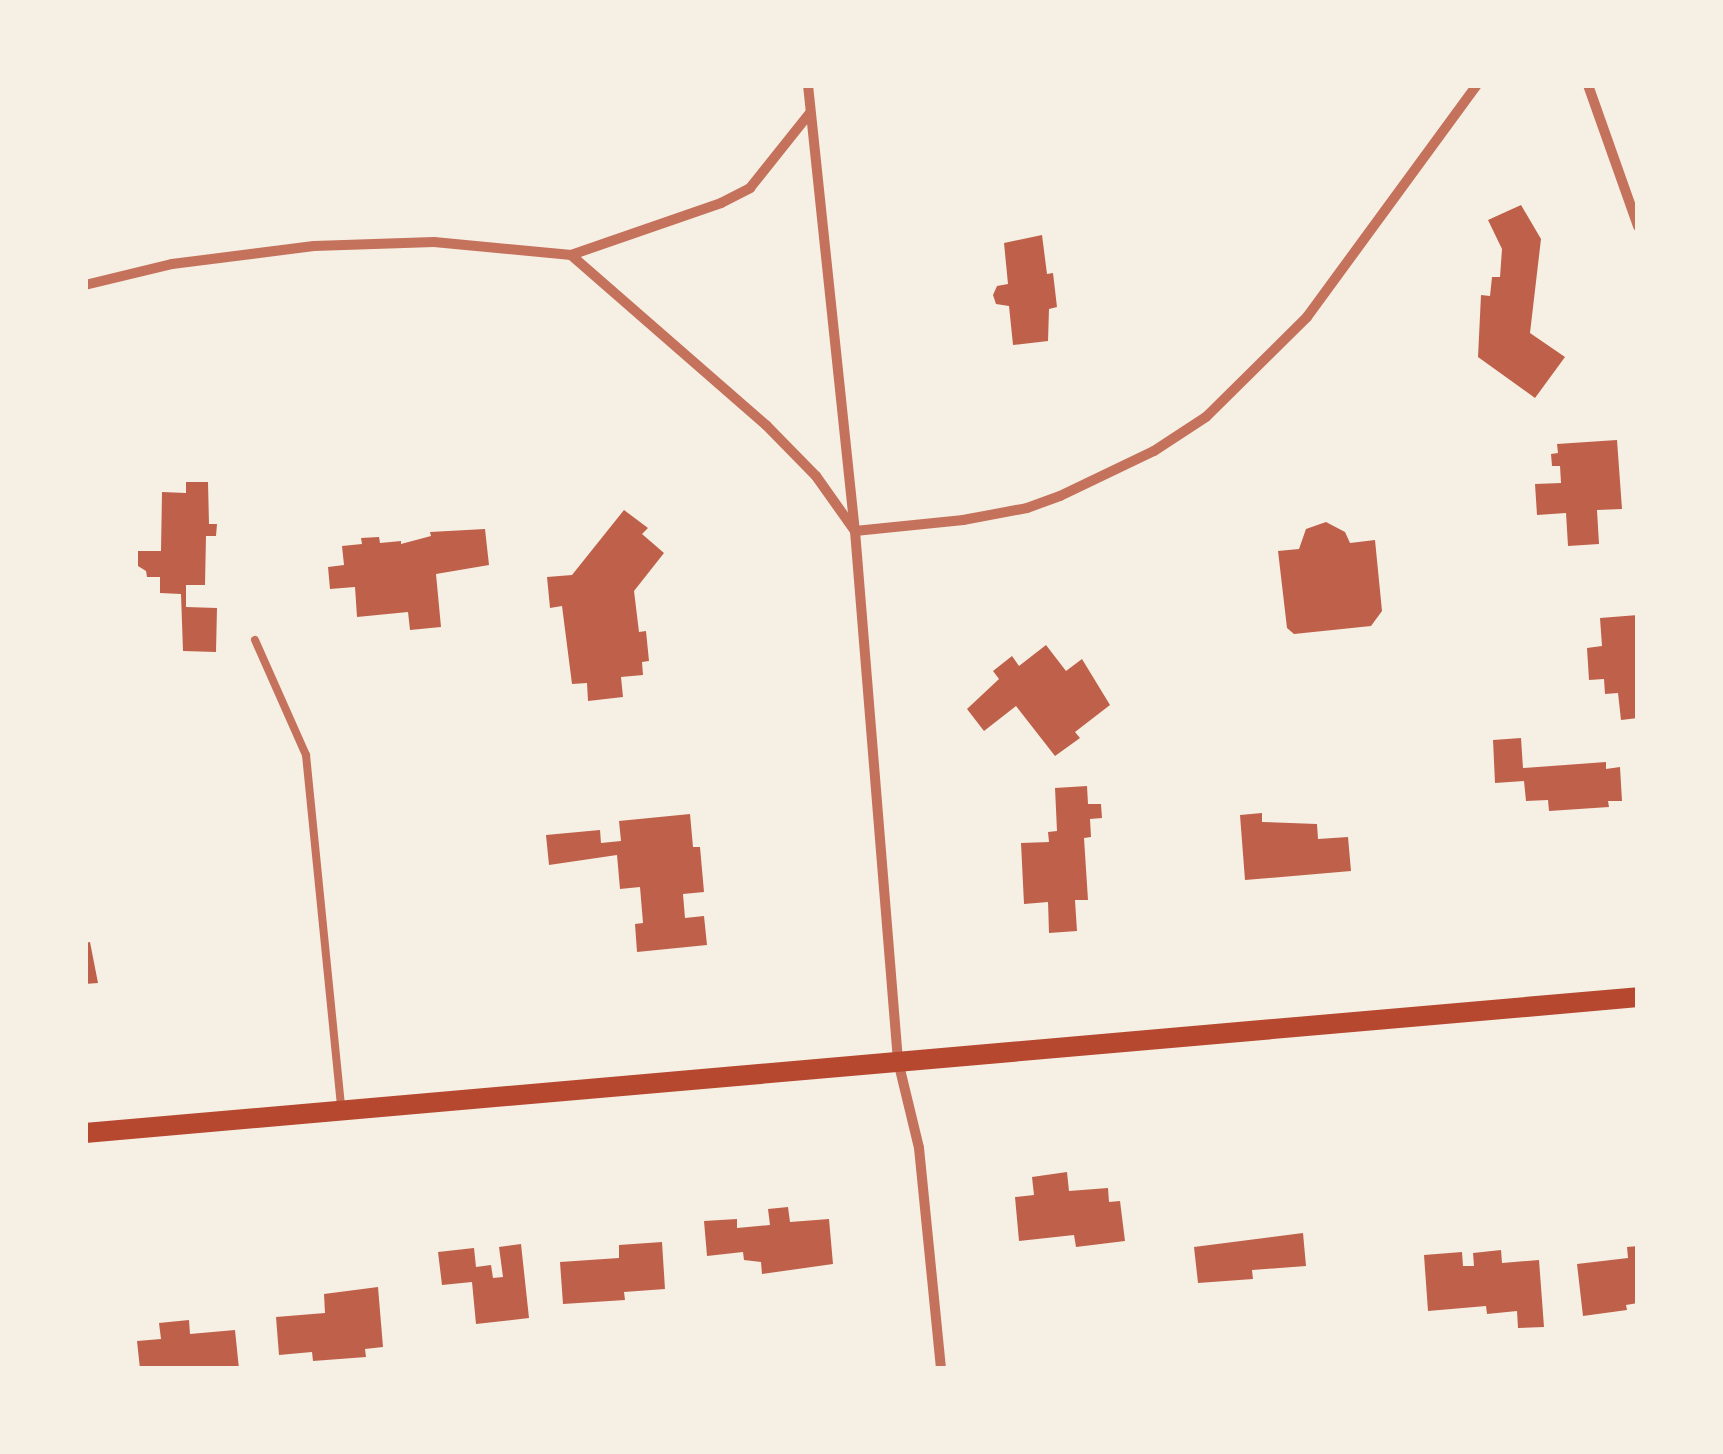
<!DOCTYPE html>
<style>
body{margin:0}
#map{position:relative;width:1723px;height:1454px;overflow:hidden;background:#f6efe4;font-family:"Source Sans 3",sans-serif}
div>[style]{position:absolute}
.building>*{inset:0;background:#bf614a}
.service>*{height:8px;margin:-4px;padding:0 4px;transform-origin:4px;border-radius:4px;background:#c5725c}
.minor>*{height:10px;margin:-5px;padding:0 5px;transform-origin:5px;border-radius:5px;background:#c5725c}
.secondary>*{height:20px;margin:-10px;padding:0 10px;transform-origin:10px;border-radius:10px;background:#b5482f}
span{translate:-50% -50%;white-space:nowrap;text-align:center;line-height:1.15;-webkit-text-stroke:9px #f6efe4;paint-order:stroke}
.frame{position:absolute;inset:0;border:88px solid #f6efe4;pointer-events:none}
</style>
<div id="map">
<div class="building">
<i style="clip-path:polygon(1521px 205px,1541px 239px,1530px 333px,1565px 357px,1535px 398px,1478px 357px,1481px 295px,1490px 296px,1492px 277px,1500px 277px,1502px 249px,1488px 220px)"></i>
<i style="clip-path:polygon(1042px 235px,1047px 274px,1053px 273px,1057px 307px,1049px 309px,1048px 341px,1013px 345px,1009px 306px,996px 304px,993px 295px,997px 286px,1008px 284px,1004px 243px)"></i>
<i style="clip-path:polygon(1617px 440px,1622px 509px,1597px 510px,1599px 544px,1568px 546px,1566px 513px,1537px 515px,1535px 484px,1561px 483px,1560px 466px,1552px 466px,1551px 454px,1558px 453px,1557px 444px)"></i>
<i style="clip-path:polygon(186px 482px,208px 482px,209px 524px,217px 524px,216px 536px,206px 536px,205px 585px,186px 585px,186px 607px,217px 608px,216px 652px,183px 651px,181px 594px,160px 593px,160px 577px,147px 577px,146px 571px,138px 566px,138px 551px,161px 551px,162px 492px,186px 493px)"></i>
<i style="clip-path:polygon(624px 510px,648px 528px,642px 534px,664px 553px,634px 591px,639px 632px,646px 631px,649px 661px,642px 662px,643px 675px,621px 677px,623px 697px,588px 701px,587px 683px,572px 684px,562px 606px,550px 608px,547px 577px,572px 575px)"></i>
<i style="clip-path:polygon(1326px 522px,1345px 532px,1350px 543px,1375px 540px,1382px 611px,1371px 626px,1294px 634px,1287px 628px,1278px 551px,1299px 549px,1306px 529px)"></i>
<i style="clip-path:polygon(485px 529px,489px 565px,436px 574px,441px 627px,410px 630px,408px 612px,357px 617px,355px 587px,330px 589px,328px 567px,344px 565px,342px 546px,362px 544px,361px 538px,379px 537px,380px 543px,401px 541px,401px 544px,431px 536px,430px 532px)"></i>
<i style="clip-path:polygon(1638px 615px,1638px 718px,1621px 720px,1618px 693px,1605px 694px,1604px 679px,1589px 680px,1587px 648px,1602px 646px,1600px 618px)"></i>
<i style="clip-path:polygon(1046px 645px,1066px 671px,1082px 659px,1110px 705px,1075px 732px,1080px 738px,1055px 756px,1016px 706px,984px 731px,967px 709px,999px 679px,993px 671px,1012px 656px,1019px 666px)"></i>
<i style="clip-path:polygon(1521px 738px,1523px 768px,1606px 762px,1606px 769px,1620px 767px,1622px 801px,1608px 801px,1609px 807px,1549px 811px,1548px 800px,1526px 801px,1524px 781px,1495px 783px,1493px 740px)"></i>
<i style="clip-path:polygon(1087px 786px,1088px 804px,1101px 804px,1102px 818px,1090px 819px,1091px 837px,1084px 838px,1088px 900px,1075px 900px,1077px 931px,1049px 933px,1048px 902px,1024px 904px,1021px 843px,1049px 842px,1048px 832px,1057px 831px,1055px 788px)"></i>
<i style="clip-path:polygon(1262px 813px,1262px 822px,1317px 824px,1318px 839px,1348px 837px,1351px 871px,1245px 880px,1240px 815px)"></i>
<i style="clip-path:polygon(690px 814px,693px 847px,700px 847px,704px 892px,683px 894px,685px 918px,704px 916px,707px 945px,637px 952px,635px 924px,643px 923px,640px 887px,620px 889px,617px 855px,549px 865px,546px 835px,600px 830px,601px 843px,621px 841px,619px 821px)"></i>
<i style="clip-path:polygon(90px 942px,98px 983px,85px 984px,85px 943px)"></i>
<i style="clip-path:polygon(1067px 1172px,1069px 1191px,1108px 1188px,1109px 1202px,1120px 1201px,1125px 1241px,1076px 1247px,1074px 1235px,1019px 1241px,1015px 1197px,1034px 1195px,1032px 1177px)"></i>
<i style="clip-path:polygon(788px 1207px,790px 1222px,829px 1219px,833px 1264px,762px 1274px,761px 1262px,744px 1260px,743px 1252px,707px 1256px,704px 1221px,737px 1219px,737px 1228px,770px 1225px,768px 1209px)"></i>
<i style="clip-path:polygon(1303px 1233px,1306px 1266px,1252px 1270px,1253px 1279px,1198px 1283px,1194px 1247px)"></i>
<i style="clip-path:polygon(662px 1242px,665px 1289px,624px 1292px,625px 1300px,563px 1304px,560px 1262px,619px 1258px,619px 1245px)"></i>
<i style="clip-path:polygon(521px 1244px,529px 1318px,476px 1324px,472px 1282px,442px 1285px,438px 1252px,474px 1248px,476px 1267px,491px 1265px,493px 1278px,503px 1277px,499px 1247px)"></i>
<i style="clip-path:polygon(1638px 1246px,1638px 1303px,1626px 1305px,1627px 1310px,1583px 1316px,1577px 1264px,1628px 1258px,1627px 1247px)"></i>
<i style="clip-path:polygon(1501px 1250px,1502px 1263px,1539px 1260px,1544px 1327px,1518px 1328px,1517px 1311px,1487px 1314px,1486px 1306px,1428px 1311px,1424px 1255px,1462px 1252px,1463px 1266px,1474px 1266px,1473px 1253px)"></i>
<i style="clip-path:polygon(378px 1287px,383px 1347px,365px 1349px,366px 1357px,313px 1361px,312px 1352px,279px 1355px,276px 1317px,325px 1313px,324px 1294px)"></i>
<i style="clip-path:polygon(189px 1320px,190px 1334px,235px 1330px,239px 1369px,140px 1369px,137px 1341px,161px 1339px,159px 1323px)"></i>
</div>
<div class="service">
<i style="left:255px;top:640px;width:126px;rotate:66.1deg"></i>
<i style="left:306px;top:755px;width:353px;rotate:84.3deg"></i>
</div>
<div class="minor">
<i style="left:808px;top:85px;width:448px;rotate:84deg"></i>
<i style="left:855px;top:531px;width:532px;rotate:85.36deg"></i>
<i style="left:898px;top:1061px;width:89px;rotate:76.4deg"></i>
<i style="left:919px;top:1148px;width:222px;rotate:84.3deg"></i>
<i style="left:1588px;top:85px;width:150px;rotate:70.5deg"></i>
<i style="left:571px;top:255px;width:159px;rotate:-19.1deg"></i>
<i style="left:721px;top:203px;width:33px;rotate:-27deg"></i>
<i style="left:750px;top:188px;width:95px;rotate:-51.4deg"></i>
<i style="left:85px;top:285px;width:89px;rotate:-13.6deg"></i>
<i style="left:172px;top:264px;width:143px;rotate:-7.2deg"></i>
<i style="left:314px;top:246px;width:120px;rotate:-1.9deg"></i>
<i style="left:434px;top:242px;width:138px;rotate:5.4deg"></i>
<i style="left:571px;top:255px;width:259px;rotate:41.1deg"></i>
<i style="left:766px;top:425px;width:71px;rotate:45.6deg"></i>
<i style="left:816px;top:476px;width:67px;rotate:54.7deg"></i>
<i style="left:855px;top:531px;width:109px;rotate:-5.8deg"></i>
<i style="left:963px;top:520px;width:65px;rotate:-10.6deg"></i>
<i style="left:1027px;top:508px;width:35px;rotate:-20deg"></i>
<i style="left:1060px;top:496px;width:104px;rotate:-25.6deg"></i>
<i style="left:1154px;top:451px;width:62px;rotate:-33.2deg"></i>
<i style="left:1206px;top:417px;width:142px;rotate:-44.7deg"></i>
<i style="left:1307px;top:317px;width:288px;rotate:-53.8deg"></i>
</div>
<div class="secondary">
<i style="left:85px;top:1133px;width:1559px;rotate:-5deg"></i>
</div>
<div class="frame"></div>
</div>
